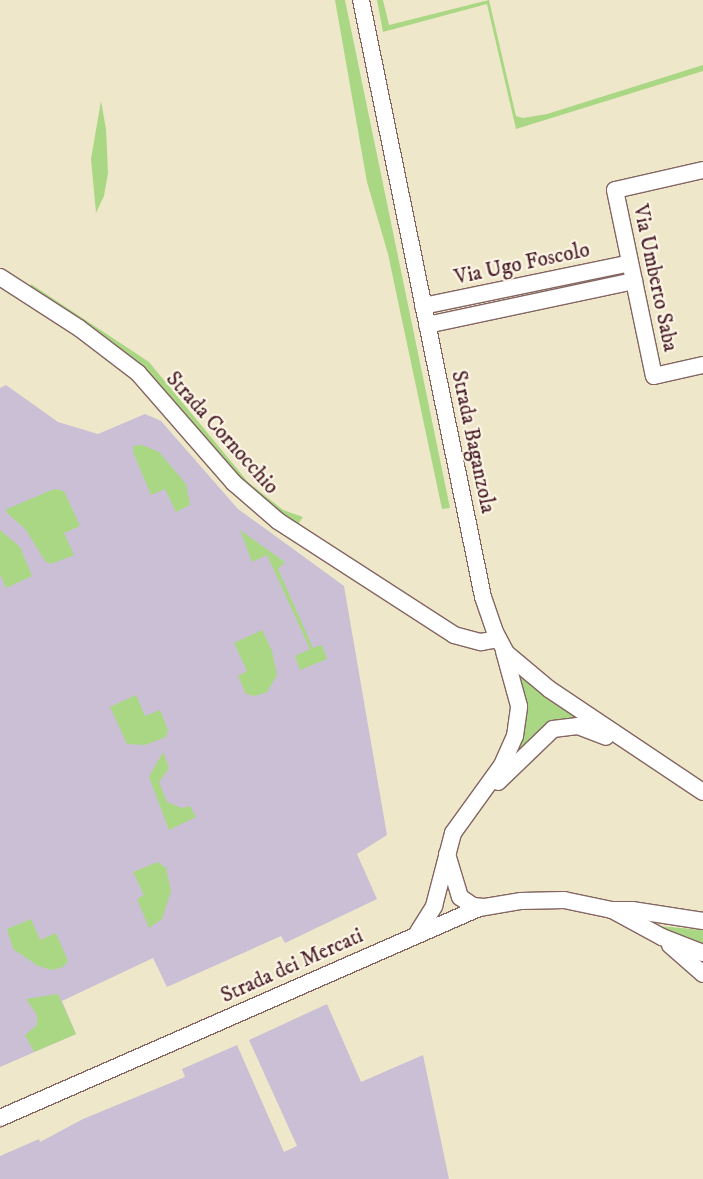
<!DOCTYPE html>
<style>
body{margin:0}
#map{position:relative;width:703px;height:1179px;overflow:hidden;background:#efe7c9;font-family:"IM FELL DW Pica",serif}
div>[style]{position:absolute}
.industrial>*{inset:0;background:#cbbfd5}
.green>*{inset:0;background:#aad784}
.roads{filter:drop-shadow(1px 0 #846562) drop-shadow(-1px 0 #846562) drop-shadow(0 1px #846562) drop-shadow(0 -1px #846562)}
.minor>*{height:16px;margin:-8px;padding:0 8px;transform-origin:8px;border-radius:8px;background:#fff}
span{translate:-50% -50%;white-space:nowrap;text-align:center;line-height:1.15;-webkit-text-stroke:4.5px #fcf5e5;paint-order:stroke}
.street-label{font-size:21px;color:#4a1f2b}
</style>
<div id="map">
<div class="industrial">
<i style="clip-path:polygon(6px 385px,58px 422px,98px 434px,145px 414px,161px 421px,238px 509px,344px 586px,387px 835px,357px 854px,377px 899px,285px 943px,281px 936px,167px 987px,153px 958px,62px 1001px,76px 1034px,0 1067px,0 388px)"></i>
<i style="clip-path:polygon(327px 1004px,361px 1082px,423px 1055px,449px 1179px,0 1179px,0 1156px,39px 1139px,40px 1142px,83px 1119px,185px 1077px,182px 1069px,237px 1045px,284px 1152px,297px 1146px,249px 1040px)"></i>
</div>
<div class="green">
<i style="clip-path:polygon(335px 0,345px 0,450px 508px,442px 509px,388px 254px,367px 182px)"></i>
<i style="clip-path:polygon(377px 0,383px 0,389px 25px,489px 0,516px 116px,523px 118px,547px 114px,703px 65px,703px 71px,516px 129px,487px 4px,383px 32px)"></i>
<i style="clip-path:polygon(101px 101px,106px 129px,108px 173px,104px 196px,96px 213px,91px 159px)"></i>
<i style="clip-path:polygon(31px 284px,149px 362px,248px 482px,283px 510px,303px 517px,296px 527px,258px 499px,168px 395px,31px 289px)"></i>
<i style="clip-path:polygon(142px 445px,159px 452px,186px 484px,190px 505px,176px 512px,165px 489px,151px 495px,133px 452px,133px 446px)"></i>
<i style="clip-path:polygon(54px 489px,64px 491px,80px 526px,64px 533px,74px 555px,51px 564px,45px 561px,26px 530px,6px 512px,7px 509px)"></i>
<i style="clip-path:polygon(0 530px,20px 547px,32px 576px,6px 588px,0 574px)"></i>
<i style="clip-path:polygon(240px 530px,285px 562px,278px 569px,313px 648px,322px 645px,327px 659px,300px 670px,295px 656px,310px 649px,267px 555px,252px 562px)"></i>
<i style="clip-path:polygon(262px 630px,272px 651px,277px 675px,267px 692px,255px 696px,246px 694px,238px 676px,247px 671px,234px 643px)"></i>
<i style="clip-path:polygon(518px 671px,580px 719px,540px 730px,518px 753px,527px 712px)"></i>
<i style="clip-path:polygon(136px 695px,145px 716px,160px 710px,168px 730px,166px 737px,145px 745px,127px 744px,110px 707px)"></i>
<i style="clip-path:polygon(163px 752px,169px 768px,159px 782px,167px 802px,182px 808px,190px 806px,196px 817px,169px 830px,149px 777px)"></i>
<i style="clip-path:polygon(158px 862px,166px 868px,171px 891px,162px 919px,149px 928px,137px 899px,144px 895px,133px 872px)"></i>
<i style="clip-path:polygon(31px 919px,40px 940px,56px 933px,68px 961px,63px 967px,52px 970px,38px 966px,13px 949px,7px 929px)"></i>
<i style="clip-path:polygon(659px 926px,703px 930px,703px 947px,659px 927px)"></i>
<i style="clip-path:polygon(58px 994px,76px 1034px,34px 1052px,25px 1035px,37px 1025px,37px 1015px,26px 999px)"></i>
</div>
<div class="roads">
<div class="minor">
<i style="left:361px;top:0;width:609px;rotate:78.45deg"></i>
<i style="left:483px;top:597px;width:37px;rotate:71deg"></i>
<i style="left:495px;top:632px;width:24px;rotate:62deg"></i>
<i style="left:506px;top:653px;width:56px;rotate:39.9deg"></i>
<i style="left:549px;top:689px;width:185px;rotate:33.8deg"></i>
<i style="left:703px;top:170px;width:90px;rotate:167.2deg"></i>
<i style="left:615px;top:190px;width:190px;rotate:78.2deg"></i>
<i style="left:654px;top:376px;width:50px;rotate:-12.7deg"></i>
<i style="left:0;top:277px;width:94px;rotate:32.8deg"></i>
<i style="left:79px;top:328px;width:74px;rotate:37.3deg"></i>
<i style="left:138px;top:373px;width:146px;rotate:48.9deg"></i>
<i style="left:234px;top:483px;width:58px;rotate:40.8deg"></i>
<i style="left:278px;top:521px;width:210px;rotate:32.9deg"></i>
<i style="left:454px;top:635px;width:28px;rotate:15deg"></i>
<i style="left:481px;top:642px;width:17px;rotate:-10deg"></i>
<i style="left:423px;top:306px;width:211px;rotate:-11.7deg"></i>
<i style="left:427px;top:325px;width:212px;rotate:-12deg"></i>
<i style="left:498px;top:782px;width:76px;rotate:-43.9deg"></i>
<i style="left:553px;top:729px;width:25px;rotate:-7deg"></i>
<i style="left:578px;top:726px;width:30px;rotate:21deg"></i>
<i style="left:447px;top:854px;width:45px;rotate:73.2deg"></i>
<i style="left:460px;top:897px;width:16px;rotate:35deg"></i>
<i style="left:473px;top:906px;width:11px;rotate:5deg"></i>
<i style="left:612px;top:910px;width:57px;rotate:28.4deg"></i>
<i style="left:662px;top:937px;width:44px;rotate:21.3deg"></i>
<i style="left:418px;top:932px;width:31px;rotate:-58deg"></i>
<i style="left:434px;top:906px;width:75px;rotate:-75.4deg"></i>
<i style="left:453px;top:833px;width:84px;rotate:-54.2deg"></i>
<i style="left:502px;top:765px;width:32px;rotate:-66deg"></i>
<i style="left:515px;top:736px;width:30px;rotate:-82deg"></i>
<i style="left:519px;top:706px;width:57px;rotate:-105.3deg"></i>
<i style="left:670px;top:945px;width:44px;rotate:41.3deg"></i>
<i style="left:0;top:1118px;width:523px;rotate:-23.67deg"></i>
<i style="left:479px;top:908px;width:43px;rotate:-9.5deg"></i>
<i style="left:521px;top:901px;width:43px;rotate:-1.3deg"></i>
<i style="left:564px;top:900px;width:49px;rotate:11.8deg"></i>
<i style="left:612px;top:910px;width:20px"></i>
<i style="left:632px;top:910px;width:72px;rotate:8.8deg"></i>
</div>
</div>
<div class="street-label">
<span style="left:522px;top:264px;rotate:-12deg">Via Ugo Foscolo</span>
<span style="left:655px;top:278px;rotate:78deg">Via Umberto Saba</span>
<span style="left:222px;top:433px;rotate:48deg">Strada Cornocchio</span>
<span style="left:473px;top:442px;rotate:78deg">Strada Baganzola</span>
<span style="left:292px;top:966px;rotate:-24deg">Strada dei Mercati</span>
</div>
</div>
